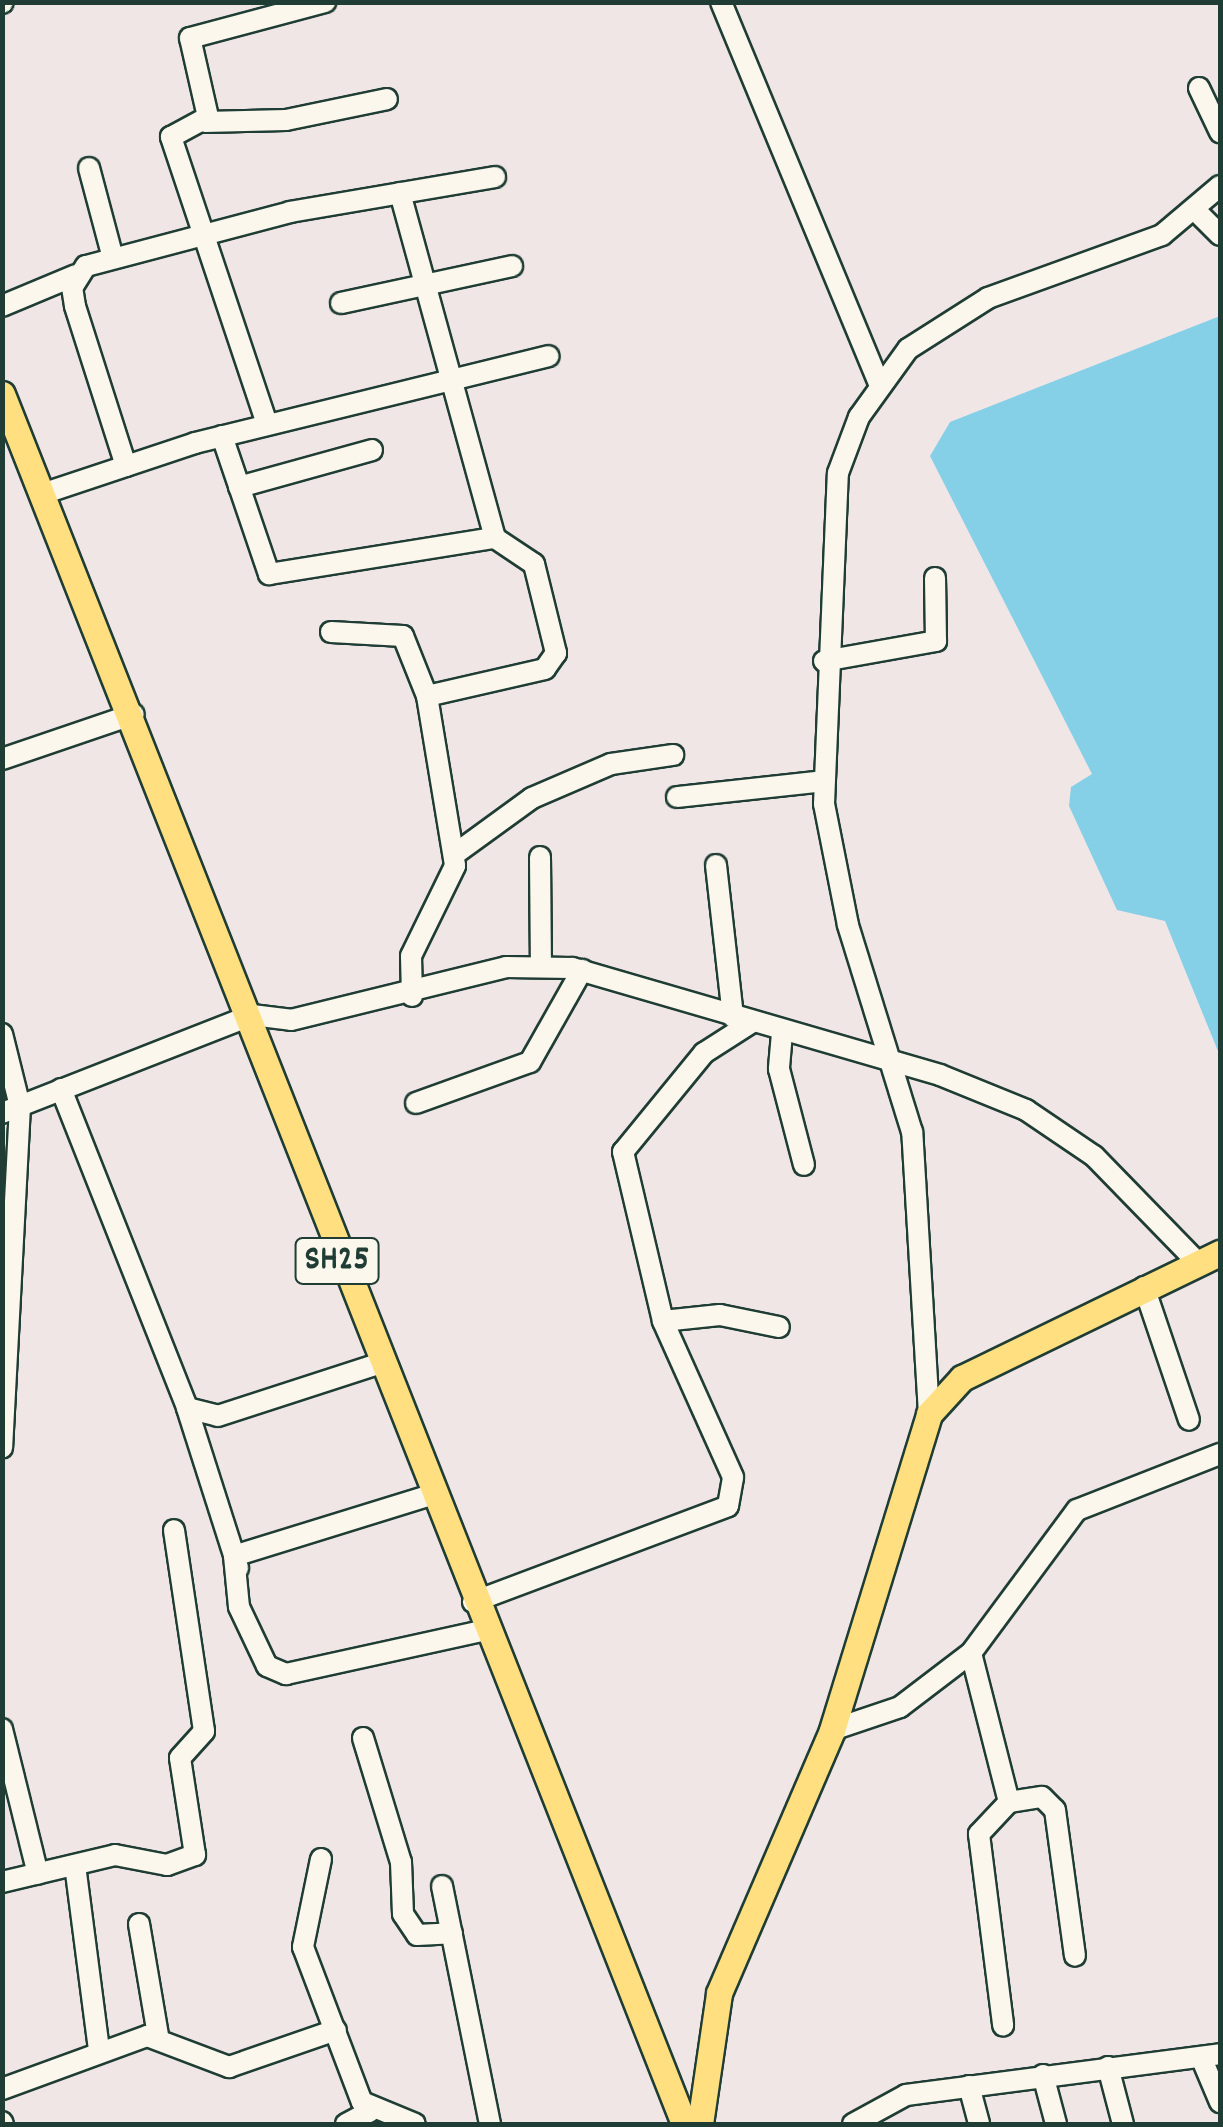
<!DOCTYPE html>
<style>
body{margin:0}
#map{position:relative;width:1223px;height:2127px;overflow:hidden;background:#f0e6e6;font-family:Dekko,sans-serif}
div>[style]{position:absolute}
.water>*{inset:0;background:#86d0e7}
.roads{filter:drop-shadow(2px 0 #1f3d34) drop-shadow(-2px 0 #1f3d34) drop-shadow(0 2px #1f3d34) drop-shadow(0 -2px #1f3d34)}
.minor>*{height:20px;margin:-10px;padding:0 10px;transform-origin:10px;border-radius:10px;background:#fbf7ec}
.major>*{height:25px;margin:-12.5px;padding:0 12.5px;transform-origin:12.5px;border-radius:12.5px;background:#ffdf80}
span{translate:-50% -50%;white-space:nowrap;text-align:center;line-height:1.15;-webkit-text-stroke:9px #fbf7ec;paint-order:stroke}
.shield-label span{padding:2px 8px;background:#fbf7ec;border:2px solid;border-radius:8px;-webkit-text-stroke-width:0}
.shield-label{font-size:35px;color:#1f3d34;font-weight:700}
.frame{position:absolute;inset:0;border:5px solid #1f3d34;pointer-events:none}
</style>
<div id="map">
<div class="water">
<i style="clip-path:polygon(1220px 316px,1220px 1056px,1165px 921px,1117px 910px,1069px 806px,1071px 787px,1092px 774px,930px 456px,950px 422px)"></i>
</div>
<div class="roads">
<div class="minor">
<i style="left:721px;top:2px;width:415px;rotate:67.5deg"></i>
<i style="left:2px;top:3px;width:1px;rotate:-45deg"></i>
<i style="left:1199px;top:88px;width:49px;rotate:64.5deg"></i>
<i style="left:205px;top:122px;width:81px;rotate:-1.4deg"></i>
<i style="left:286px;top:120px;width:103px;rotate:-11.7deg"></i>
<i style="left:89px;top:168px;width:93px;rotate:75.1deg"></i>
<i style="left:400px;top:193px;width:358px;rotate:74.6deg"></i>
<i style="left:495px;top:538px;width:47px;rotate:33.7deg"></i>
<i style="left:534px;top:564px;width:92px;rotate:76.1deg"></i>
<i style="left:556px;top:653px;width:19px;rotate:125deg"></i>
<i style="left:545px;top:669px;width:121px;rotate:167.1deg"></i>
<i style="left:427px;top:696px;width:172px;rotate:80.6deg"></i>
<i style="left:455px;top:866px;width:100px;rotate:116.1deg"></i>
<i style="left:411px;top:956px;width:40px;rotate:88.6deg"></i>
<i style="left:1196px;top:211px;width:34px;rotate:45deg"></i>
<i style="left:341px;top:303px;width:175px;rotate:-12.2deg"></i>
<i style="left:2px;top:306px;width:80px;rotate:-22.7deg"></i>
<i style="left:267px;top:424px;width:303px;rotate:-108.5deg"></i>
<i style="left:171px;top:137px;width:42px;rotate:-28.4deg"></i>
<i style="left:208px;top:117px;width:81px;rotate:-102.8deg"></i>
<i style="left:190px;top:38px;width:140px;rotate:-14.9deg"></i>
<i style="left:222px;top:436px;width:146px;rotate:71.2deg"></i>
<i style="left:269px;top:574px;width:229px;rotate:-9.1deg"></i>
<i style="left:126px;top:466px;width:168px;rotate:-107.7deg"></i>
<i style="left:75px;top:306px;width:18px;rotate:-99deg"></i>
<i style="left:72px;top:288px;width:26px;rotate:-58deg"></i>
<i style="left:86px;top:266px;width:211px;rotate:-14.8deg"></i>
<i style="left:290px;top:212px;width:208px;rotate:-9.7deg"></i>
<i style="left:239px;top:487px;width:138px;rotate:-15.5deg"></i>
<i style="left:45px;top:493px;width:158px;rotate:-18.4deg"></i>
<i style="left:195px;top:443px;width:364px;rotate:-13.8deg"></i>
<i style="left:331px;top:632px;width:72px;rotate:3.2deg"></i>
<i style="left:403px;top:636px;width:65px;rotate:68.2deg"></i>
<i style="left:824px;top:661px;width:114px;rotate:-10.1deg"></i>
<i style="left:936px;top:641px;width:63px;rotate:-90.9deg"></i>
<i style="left:2px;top:759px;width:139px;rotate:-18.8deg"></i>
<i style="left:677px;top:797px;width:148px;rotate:-6.2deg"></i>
<i style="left:455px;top:854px;width:95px;rotate:-36deg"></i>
<i style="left:532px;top:798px;width:86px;rotate:-23.3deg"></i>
<i style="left:611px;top:764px;width:63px;rotate:-8.3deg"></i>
<i style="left:540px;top:857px;width:109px;rotate:89.5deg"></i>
<i style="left:716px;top:865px;width:153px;rotate:83.6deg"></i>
<i style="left:782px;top:1033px;width:36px;rotate:95deg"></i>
<i style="left:779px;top:1069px;width:99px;rotate:75.4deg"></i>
<i style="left:2px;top:1034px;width:74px;rotate:76deg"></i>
<i style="left:20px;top:1106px;width:342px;rotate:93deg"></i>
<i style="left:61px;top:1089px;width:343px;rotate:68.4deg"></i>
<i style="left:187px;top:1408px;width:32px;rotate:14deg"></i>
<i style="left:218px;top:1416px;width:168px;rotate:-18deg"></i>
<i style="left:416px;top:1103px;width:121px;rotate:-19.8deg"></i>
<i style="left:530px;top:1062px;width:106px;rotate:-60.5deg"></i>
<i style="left:2px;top:1113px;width:269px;rotate:-21.4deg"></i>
<i style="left:252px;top:1015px;width:39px;rotate:7deg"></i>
<i style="left:291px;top:1020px;width:221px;rotate:-13.8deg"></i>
<i style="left:506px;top:967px;width:66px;rotate:0.9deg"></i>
<i style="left:572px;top:968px;width:383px;rotate:16.2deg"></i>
<i style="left:940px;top:1075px;width:93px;rotate:22.1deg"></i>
<i style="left:1026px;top:1110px;width:82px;rotate:34.1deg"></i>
<i style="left:1094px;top:1156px;width:149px;rotate:45.8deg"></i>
<i style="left:1144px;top:1287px;width:140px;rotate:71.3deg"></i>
<i style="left:663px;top:1321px;width:57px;rotate:-6deg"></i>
<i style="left:720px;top:1315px;width:60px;rotate:11.5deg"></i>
<i style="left:187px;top:1408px;width:168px;rotate:72.3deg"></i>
<i style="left:929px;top:1414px;width:283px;rotate:-93.4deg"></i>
<i style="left:912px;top:1132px;width:217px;rotate:-107.2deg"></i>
<i style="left:848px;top:925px;width:123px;rotate:-101.2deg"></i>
<i style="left:824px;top:804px;width:331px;rotate:-87.6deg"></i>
<i style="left:838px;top:473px;width:60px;rotate:-69.4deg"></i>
<i style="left:859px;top:417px;width:84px;rotate:-54.2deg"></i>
<i style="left:908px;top:349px;width:95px;rotate:-32.5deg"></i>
<i style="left:988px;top:298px;width:185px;rotate:-19.9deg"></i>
<i style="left:1162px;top:235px;width:76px;rotate:-40.2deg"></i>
<i style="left:431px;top:1495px;width:206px;rotate:162.8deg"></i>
<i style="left:234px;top:1556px;width:51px;rotate:84.4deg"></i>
<i style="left:239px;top:1607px;width:65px;rotate:64.6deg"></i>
<i style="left:267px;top:1666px;width:21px;rotate:23deg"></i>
<i style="left:286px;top:1674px;width:205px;rotate:-12.4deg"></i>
<i style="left:473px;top:1602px;width:272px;rotate:-20.6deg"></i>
<i style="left:728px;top:1506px;width:29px;rotate:-80deg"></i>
<i style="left:733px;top:1477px;width:171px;rotate:-114.2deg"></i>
<i style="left:663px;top:1321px;width:174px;rotate:-103.3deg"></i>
<i style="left:623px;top:1152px;width:128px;rotate:-50.7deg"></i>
<i style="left:704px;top:1053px;width:56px;rotate:-32.6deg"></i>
<i style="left:971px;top:1653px;width:154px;rotate:75.7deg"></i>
<i style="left:1009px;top:1802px;width:44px;rotate:133.2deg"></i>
<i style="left:979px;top:1834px;width:193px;rotate:82.8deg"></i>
<i style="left:2px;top:1729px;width:149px;rotate:76.1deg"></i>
<i style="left:832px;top:1730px;width:72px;rotate:-18.7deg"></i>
<i style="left:900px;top:1707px;width:89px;rotate:-37.3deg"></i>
<i style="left:971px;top:1653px;width:178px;rotate:-53.5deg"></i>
<i style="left:1077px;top:1510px;width:154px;rotate:-21.4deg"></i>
<i style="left:363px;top:1738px;width:130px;rotate:73deg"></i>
<i style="left:401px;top:1862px;width:52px;rotate:87.8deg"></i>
<i style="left:403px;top:1914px;width:25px;rotate:56deg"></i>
<i style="left:417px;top:1935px;width:35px;rotate:-3deg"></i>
<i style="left:1009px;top:1802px;width:33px;rotate:-9deg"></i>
<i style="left:1042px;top:1797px;width:18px;rotate:45deg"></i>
<i style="left:1055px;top:1810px;width:147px;rotate:82.2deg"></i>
<i style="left:321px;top:1859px;width:90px;rotate:101.6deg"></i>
<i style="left:303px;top:1947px;width:166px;rotate:69.2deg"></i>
<i style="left:362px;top:2102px;width:57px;rotate:22.5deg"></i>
<i style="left:75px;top:1865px;width:187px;rotate:82.6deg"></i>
<i style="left:2px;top:1882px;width:116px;rotate:-13.4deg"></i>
<i style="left:115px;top:1855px;width:53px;rotate:10.9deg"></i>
<i style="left:167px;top:1865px;width:30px;rotate:-20deg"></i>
<i style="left:195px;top:1855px;width:98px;rotate:-98.8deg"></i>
<i style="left:180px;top:1758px;width:36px;rotate:-48deg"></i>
<i style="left:204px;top:1731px;width:203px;rotate:-98.5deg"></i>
<i style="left:442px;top:1886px;width:243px;rotate:78.6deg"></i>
<i style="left:139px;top:1924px;width:113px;rotate:80.3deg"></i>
<i style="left:1201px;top:2057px;width:49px;rotate:67.1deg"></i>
<i style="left:1108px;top:2067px;width:59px;rotate:75.3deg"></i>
<i style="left:1043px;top:2075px;width:51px;rotate:75.1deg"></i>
<i style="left:969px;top:2086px;width:39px;rotate:75deg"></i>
<i style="left:2px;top:2089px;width:154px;rotate:-20.1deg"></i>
<i style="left:147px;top:2036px;width:88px;rotate:20.7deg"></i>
<i style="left:229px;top:2067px;width:113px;rotate:-19.1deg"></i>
<i style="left:2px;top:2122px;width:2px;rotate:63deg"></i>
<i style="left:346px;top:2124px;width:27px;rotate:-28deg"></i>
<i style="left:853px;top:2124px;width:60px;rotate:-28.7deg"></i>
<i style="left:906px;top:2095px;width:317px;rotate:-7.4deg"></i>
</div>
<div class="major">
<i style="left:2px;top:394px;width:1860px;rotate:68.48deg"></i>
<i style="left:700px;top:2124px;width:132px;rotate:-81.7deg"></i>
<i style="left:719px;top:1993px;width:286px;rotate:-66.7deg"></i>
<i style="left:832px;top:1730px;width:331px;rotate:-72.9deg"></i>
<i style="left:929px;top:1414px;width:49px;rotate:-47.5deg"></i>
<i style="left:962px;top:1378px;width:287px;rotate:-25.9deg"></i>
</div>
</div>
<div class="shield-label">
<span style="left:337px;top:1261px">SH25</span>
</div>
<div class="frame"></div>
</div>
